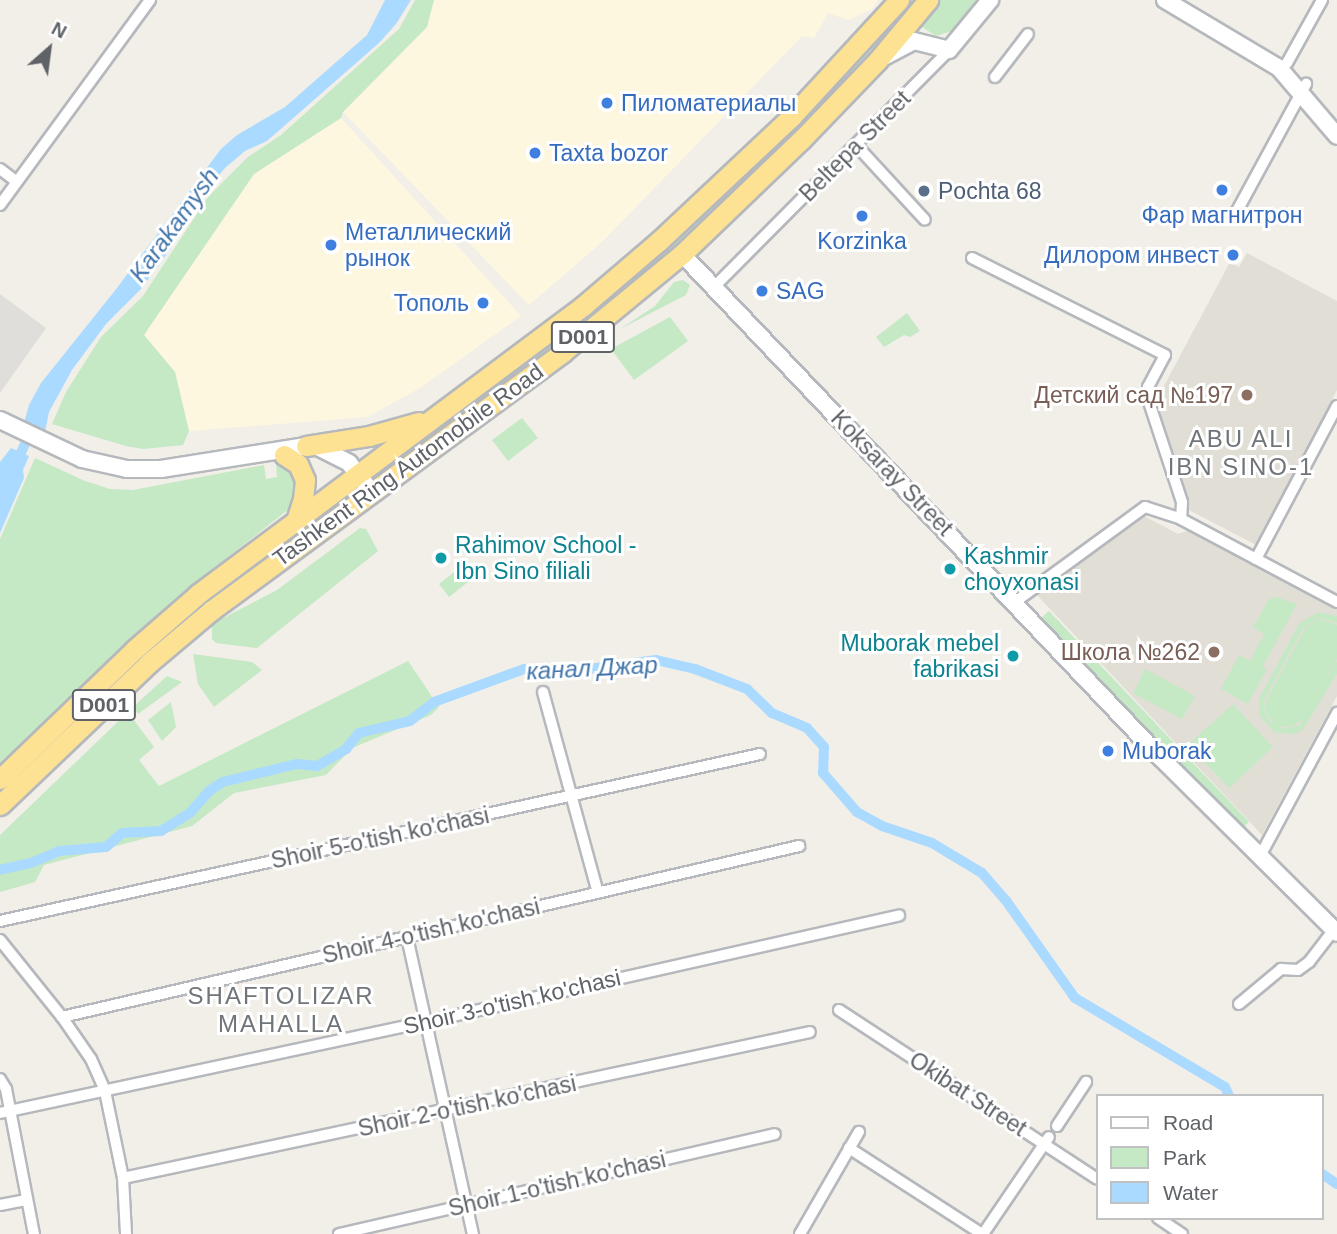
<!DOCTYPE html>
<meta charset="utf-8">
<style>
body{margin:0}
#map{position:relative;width:1337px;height:1234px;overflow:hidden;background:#f1efe8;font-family:Arial,sans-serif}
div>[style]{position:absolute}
.commercial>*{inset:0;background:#fef7e0}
.industrial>*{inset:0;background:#e0deda}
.education>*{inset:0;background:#e1ded6}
.green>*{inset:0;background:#c5e8c5}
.water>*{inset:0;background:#aadaff}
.canal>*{height:10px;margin:-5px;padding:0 5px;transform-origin:5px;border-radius:5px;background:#aadaff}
.roads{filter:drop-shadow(2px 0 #b5b8bc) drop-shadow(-2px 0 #b5b8bc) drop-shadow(0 2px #b5b8bc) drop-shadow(0 -2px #b5b8bc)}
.street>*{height:10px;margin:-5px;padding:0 5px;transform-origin:5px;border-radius:5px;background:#fff}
.secondary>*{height:16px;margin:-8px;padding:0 8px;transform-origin:8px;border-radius:8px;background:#fff}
.highway>*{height:19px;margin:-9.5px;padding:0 9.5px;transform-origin:9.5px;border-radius:9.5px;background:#fde293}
.dots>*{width:19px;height:19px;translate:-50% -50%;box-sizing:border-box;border:4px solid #fff;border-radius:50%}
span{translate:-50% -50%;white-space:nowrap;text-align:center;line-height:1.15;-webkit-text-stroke:6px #fff;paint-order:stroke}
.shield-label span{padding:2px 5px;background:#fff;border:2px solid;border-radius:5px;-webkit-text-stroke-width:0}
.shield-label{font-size:21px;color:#5f6368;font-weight:700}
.shop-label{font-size:23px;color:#366cbe}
.left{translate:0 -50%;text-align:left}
.right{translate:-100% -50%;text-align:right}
.street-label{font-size:23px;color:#5f6368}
.service-label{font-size:23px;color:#4e5e75}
.education-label{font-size:23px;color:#785e54}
.culture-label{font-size:23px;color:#0d838f}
.water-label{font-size:24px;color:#4174aa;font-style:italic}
.neighbourhood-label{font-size:24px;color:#70757a;letter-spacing:2px}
.legend{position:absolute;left:1096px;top:1094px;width:228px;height:126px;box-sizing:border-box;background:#fff;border:2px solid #bfc1c3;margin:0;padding:9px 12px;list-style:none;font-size:21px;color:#5f6368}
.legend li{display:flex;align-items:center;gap:14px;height:35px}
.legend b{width:35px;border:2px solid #bfc1c3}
.north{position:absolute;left:14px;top:14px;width:70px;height:70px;-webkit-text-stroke:5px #fff;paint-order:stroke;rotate:28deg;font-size:19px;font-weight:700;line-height:28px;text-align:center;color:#5f6368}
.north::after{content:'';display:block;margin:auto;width:24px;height:32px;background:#5f6368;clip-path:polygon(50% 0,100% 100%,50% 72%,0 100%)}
</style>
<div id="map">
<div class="commercial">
<i style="clip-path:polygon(434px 0,878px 0,872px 9px,848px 20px,828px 13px,814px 38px,802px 36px,601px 243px,529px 305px,343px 112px,427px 27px)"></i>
<i style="clip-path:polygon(341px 118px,521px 316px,420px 388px,367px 417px,189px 431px,175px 372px,143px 335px,254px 174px)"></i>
</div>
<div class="industrial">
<i style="clip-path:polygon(0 294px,46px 328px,0 393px)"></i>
</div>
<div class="education">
<i style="clip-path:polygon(1247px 253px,1337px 301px,1337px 390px,1258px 546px,1187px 509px,1156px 401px,1230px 262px,1239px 267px)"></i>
<i style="clip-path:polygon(1142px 515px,1178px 534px,1189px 530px,1337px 609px,1337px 696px,1262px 835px,1036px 594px)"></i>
</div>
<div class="green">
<i style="clip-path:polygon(415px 0,434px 0,427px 27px,343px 112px,341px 118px,254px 174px,144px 335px,175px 372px,189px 431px,183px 445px,143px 449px,126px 446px,52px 424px,66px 392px,101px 337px,143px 296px,208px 197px,248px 157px,281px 135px,399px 29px)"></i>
<i style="clip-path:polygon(911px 0,918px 0,837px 92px,672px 249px,555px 346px,374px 482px,370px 477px,552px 340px,670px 243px,835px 84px)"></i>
<i style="clip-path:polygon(940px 0,976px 0,952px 31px,936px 36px,922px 27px)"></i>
<i style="clip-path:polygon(683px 280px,690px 285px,686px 295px,620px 329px,655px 306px,674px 282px)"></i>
<i style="clip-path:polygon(907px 313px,920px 331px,910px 337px,904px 335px,884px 347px,876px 337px)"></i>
<i style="clip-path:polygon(670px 317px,688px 341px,634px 380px,611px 349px)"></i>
<i style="clip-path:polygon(522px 418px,538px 438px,508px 461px,492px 440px)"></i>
<i style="clip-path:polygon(35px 458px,85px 481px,110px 489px,133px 490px,264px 465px,266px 479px,277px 477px,276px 463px,279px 463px,296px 476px,294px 505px,191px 586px,0 765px,0 539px)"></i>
<i style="clip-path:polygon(360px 528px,366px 529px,378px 551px,257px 648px,216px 643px,212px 639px,212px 624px,277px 590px)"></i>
<i style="clip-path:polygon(463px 565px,473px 578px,449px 597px,439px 584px)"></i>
<i style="clip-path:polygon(1276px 597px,1297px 604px,1263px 666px,1267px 669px,1248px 704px,1221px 689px,1239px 655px,1250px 661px,1264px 634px,1253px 627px,1269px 599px)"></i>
<i style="clip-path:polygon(1049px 611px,1249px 822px,1239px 831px,1040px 619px)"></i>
<i style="clip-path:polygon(1318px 612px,1337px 616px,1337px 623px,1319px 618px,1303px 628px,1264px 700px,1265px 714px,1270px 722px,1284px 729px,1300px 725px,1337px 661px,1337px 673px,1303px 730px,1293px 734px,1274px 732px,1260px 716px,1259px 699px,1299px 624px)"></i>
<i style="clip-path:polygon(1319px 619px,1337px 625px,1337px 659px,1305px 718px,1291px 727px,1277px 726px,1266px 714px,1266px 701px,1305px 628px)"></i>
<i style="clip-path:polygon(193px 654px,252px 662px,262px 670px,214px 707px,198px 684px)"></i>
<i style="clip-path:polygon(408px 661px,439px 707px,431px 715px,352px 748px,326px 775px,234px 793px,192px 826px,44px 865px,35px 882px,0 892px,0 835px,128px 712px,154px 747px,139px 760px,159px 786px)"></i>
<i style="clip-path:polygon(1145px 669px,1195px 696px,1182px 719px,1133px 693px)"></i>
<i style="clip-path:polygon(167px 676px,182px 682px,138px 714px,133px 707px)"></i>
<i style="clip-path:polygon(171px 702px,176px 727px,162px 741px,148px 720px)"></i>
<i style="clip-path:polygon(1233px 704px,1273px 747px,1229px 788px,1188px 745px)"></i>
</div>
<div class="water">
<i style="clip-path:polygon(385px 0,411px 0,396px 24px,379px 43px,267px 141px,245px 151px,225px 168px,199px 199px,169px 251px,141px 289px,106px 324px,72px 370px,49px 412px,45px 432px,24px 423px,29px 405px,41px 383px,117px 288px,221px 149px,237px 135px,285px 107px,367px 35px)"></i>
<i style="clip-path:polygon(11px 448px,29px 456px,23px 470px,24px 478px,0 533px,0 462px)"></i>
</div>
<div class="canal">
<i style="left:16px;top:464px;width:37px;rotate:-66deg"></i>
<i style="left:0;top:870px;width:32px;rotate:-13deg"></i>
<i style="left:31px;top:863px;width:30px;rotate:-23deg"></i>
<i style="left:59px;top:851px;width:47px;rotate:-4.9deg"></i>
<i style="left:106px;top:847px;width:21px;rotate:-41deg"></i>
<i style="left:122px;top:833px;width:39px;rotate:-3deg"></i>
<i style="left:161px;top:831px;width:34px;rotate:-32deg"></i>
<i style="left:190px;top:813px;width:29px;rotate:-49deg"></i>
<i style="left:209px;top:791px;width:17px;rotate:-33deg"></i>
<i style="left:223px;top:782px;width:76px;rotate:-13.7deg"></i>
<i style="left:297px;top:764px;width:20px;rotate:6deg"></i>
<i style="left:317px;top:766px;width:34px;rotate:-30deg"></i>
<i style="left:346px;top:749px;width:21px;rotate:-51deg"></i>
<i style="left:359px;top:733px;width:52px;rotate:-13.2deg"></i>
<i style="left:410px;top:721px;width:31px;rotate:-38deg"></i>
<i style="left:434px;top:702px;width:96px;rotate:-20.1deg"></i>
<i style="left:524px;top:669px;width:35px;rotate:7deg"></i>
<i style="left:559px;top:673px;width:98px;rotate:-7.6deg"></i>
<i style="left:656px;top:660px;width:40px;rotate:13deg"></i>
<i style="left:695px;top:669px;width:56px;rotate:21deg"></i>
<i style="left:747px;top:689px;width:35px;rotate:44deg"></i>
<i style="left:772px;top:713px;width:38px;rotate:23deg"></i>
<i style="left:807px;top:728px;width:25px;rotate:48deg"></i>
<i style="left:824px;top:747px;width:26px;rotate:92deg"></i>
<i style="left:823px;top:773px;width:52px;rotate:48.9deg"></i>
<i style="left:857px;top:812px;width:29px;rotate:29deg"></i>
<i style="left:882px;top:826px;width:53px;rotate:18.8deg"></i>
<i style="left:932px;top:843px;width:58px;rotate:31deg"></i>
<i style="left:982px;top:873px;width:38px;rotate:49deg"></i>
<i style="left:1007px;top:902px;width:118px;rotate:54.7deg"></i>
<i style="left:1075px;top:998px;width:174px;rotate:30.7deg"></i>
<i style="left:1225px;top:1087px;width:10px;rotate:66deg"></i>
<i style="left:1321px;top:1173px;width:19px;rotate:35deg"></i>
</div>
<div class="roads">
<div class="street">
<i style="left:1287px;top:63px;width:72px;rotate:-60.9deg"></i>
<i style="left:995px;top:77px;width:54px;rotate:-52.5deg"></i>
<i style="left:857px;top:146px;width:100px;rotate:47.4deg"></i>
<i style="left:0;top:169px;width:21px;rotate:37deg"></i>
<i style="left:0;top:205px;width:254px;rotate:-53.8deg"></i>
<i style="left:1237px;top:211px;width:145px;rotate:-61.5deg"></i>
<i style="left:972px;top:258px;width:216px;rotate:26.7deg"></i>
<i style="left:1165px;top:355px;width:36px;rotate:118deg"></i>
<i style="left:1148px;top:387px;width:9px;rotate:96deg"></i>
<i style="left:1147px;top:396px;width:112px;rotate:71.7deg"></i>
<i style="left:1182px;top:502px;width:17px;rotate:93deg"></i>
<i style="left:1181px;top:519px;width:177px;rotate:28deg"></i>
<i style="left:714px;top:287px;width:334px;rotate:-45.2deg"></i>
<i style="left:1256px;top:559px;width:173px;rotate:-62.1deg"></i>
<i style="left:1015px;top:602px;width:161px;rotate:-36.2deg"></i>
<i style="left:1145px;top:507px;width:38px;rotate:18deg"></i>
<i style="left:543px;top:692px;width:208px;rotate:74.7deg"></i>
<i style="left:1259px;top:858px;width:165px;rotate:-61.7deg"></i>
<i style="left:0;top:921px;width:778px;rotate:-12.39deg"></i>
<i style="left:407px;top:937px;width:304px;rotate:77.5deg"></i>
<i style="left:0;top:940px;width:99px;rotate:51.2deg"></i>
<i style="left:62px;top:1017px;width:51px;rotate:55.4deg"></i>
<i style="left:91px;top:1059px;width:35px;rotate:66deg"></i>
<i style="left:105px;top:1091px;width:89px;rotate:78.3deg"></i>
<i style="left:123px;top:1178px;width:56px;rotate:86.9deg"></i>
<i style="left:1239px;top:1004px;width:55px;rotate:-39.8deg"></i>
<i style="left:1281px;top:969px;width:17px;rotate:3deg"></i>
<i style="left:1298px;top:970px;width:14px;rotate:-36deg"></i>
<i style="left:1309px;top:962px;width:44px;rotate:-52.4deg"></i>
<i style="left:839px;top:1010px;width:308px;rotate:33.2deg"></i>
<i style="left:62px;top:1017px;width:757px;rotate:-13.06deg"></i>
<i style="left:0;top:1079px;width:12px;rotate:59deg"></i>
<i style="left:6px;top:1089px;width:148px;rotate:79.1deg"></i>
<i style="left:0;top:1113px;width:436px;rotate:-12.1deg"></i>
<i style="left:426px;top:1022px;width:485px;rotate:-12.7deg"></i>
<i style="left:1057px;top:1126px;width:53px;rotate:-56.6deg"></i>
<i style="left:849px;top:1148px;width:158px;rotate:32.9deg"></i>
<i style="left:123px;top:1178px;width:702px;rotate:-12deg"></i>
<i style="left:0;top:1205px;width:26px;rotate:-11deg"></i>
<i style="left:1158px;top:1218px;width:29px;rotate:34deg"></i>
<i style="left:339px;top:1234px;width:447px;rotate:-12.9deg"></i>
<i style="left:800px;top:1234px;width:118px;rotate:-60deg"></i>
<i style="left:983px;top:1234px;width:117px;rotate:-55.8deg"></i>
</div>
<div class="secondary">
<i style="left:1165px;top:0;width:133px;rotate:30.8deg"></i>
<i style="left:1279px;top:68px;width:89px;rotate:49.5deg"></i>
<i style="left:882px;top:58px;width:36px;rotate:-28deg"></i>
<i style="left:914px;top:41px;width:36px;rotate:14deg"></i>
<i style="left:949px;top:50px;width:65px;rotate:-50.6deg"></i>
<i style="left:682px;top:254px;width:695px;rotate:46.46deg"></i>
<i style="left:1161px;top:758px;width:248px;rotate:44.8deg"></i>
<i style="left:0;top:420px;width:91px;rotate:25.4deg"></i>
<i style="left:82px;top:459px;width:46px;rotate:12.5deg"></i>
<i style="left:127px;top:469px;width:34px"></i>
<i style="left:161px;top:469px;width:147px;rotate:-9deg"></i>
<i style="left:306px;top:446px;width:12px;rotate:5deg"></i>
<i style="left:318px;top:447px;width:35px;rotate:27deg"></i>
<i style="left:349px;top:463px;width:36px;rotate:52deg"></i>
</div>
<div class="highway">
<i style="left:306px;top:446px;width:64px;rotate:-9deg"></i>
<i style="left:369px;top:436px;width:51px;rotate:-15.9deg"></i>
<i style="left:284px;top:455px;width:17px;rotate:33deg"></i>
<i style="left:298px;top:464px;width:17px;rotate:66deg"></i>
<i style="left:305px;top:480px;width:19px;rotate:96deg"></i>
<i style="left:303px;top:499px;width:22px;rotate:108deg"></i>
<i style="left:0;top:779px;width:187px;rotate:-43.9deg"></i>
<i style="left:135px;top:649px;width:84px;rotate:-41.1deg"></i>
<i style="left:198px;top:594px;width:482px;rotate:-36.8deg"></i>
<i style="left:584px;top:305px;width:99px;rotate:-40.5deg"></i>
<i style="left:659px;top:241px;width:183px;rotate:-43.2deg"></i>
<i style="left:792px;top:116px;width:158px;rotate:-47.3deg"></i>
<i style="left:0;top:805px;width:207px;rotate:-43.6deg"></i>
<i style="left:150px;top:662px;width:81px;rotate:-40deg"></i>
<i style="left:212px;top:610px;width:436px;rotate:-36.3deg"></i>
<i style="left:563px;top:352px;width:154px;rotate:-39.5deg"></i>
<i style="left:682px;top:254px;width:165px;rotate:-43.8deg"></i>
<i style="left:801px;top:140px;width:110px;rotate:-46.1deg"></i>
<i style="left:877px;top:61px;width:80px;rotate:-50.1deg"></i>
</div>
</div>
<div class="dots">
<i style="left:607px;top:103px;background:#3f7fe0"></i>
<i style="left:535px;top:153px;background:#3f7fe0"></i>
<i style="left:1222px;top:190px;background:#3f7fe0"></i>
<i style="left:924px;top:191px;background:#5c6f8a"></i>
<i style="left:862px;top:216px;background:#3f7fe0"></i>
<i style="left:331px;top:245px;background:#3f7fe0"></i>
<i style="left:1233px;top:255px;background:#3f7fe0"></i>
<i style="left:762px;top:291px;background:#3f7fe0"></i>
<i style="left:483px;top:303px;background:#3f7fe0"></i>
<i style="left:1247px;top:395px;background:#8d6e63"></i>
<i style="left:441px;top:558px;background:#0f9aa8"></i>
<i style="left:950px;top:569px;background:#0f9aa8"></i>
<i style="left:1214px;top:652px;background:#8d6e63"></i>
<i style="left:1013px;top:656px;background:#0f9aa8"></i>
<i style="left:1108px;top:751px;background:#3f7fe0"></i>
</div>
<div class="shield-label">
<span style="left:583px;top:337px">D001</span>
<span style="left:104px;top:705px">D001</span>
</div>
<div class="shop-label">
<span class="left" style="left:621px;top:103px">Пиломатериалы</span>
<span class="left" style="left:549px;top:153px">Taxta bozor</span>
<span style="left:1222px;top:215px">Фар магнитрон</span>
<span class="left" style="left:345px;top:245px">Металлический<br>рынок</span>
<span style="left:862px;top:241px">Korzinka</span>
<span class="right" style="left:1219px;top:255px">Дилором инвест</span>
<span class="left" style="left:776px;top:291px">SAG</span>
<span class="right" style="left:469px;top:303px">Тополь</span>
<span class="left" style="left:1122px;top:751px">Muborak</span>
</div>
<div class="street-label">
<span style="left:855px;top:146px;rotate:-45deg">Beltepa Street</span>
<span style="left:408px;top:465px;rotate:-36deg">Tashkent Ring Automobile Road</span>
<span style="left:892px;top:473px;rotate:46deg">Koksaray Street</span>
<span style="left:380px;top:838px;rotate:-12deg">Shoir 5-o'tish ko'chasi</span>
<span style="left:431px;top:931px;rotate:-13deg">Shoir 4-o'tish ko'chasi</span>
<span style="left:512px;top:1002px;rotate:-13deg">Shoir 3-o'tish ko'chasi</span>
<span style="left:968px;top:1094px;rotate:33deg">Okibat Street</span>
<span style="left:467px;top:1106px;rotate:-12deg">Shoir 2-o'tish ko'chasi</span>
<span style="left:557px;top:1184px;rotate:-13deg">Shoir 1-o'tish ko'chasi</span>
</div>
<div class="service-label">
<span class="left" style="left:938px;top:191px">Pochta 68</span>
</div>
<div class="education-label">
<span class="right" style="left:1233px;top:395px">Детский сад №197</span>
<span class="right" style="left:1200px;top:652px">Школа №262</span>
</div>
<div class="culture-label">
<span class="left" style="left:455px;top:558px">Rahimov School -<br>Ibn Sino filiali</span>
<span class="left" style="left:964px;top:569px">Kashmir<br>choyxonasi</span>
<span class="right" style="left:999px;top:656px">Muborak mebel<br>fabrikasi</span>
</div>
<div class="water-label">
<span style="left:174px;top:225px;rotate:-54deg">Karakamysh</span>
<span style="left:592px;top:668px;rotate:-3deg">канал Джар</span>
</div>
<div class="neighbourhood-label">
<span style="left:1241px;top:453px">ABU ALI<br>IBN SINO-1</span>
<span style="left:281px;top:1010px">SHAFTOLIZAR<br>MAHALLA</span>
</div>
<ul class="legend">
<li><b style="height:9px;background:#fff"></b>Road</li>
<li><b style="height:19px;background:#c5e8c5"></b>Park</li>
<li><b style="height:19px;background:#aadaff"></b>Water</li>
</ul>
<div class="north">N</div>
</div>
